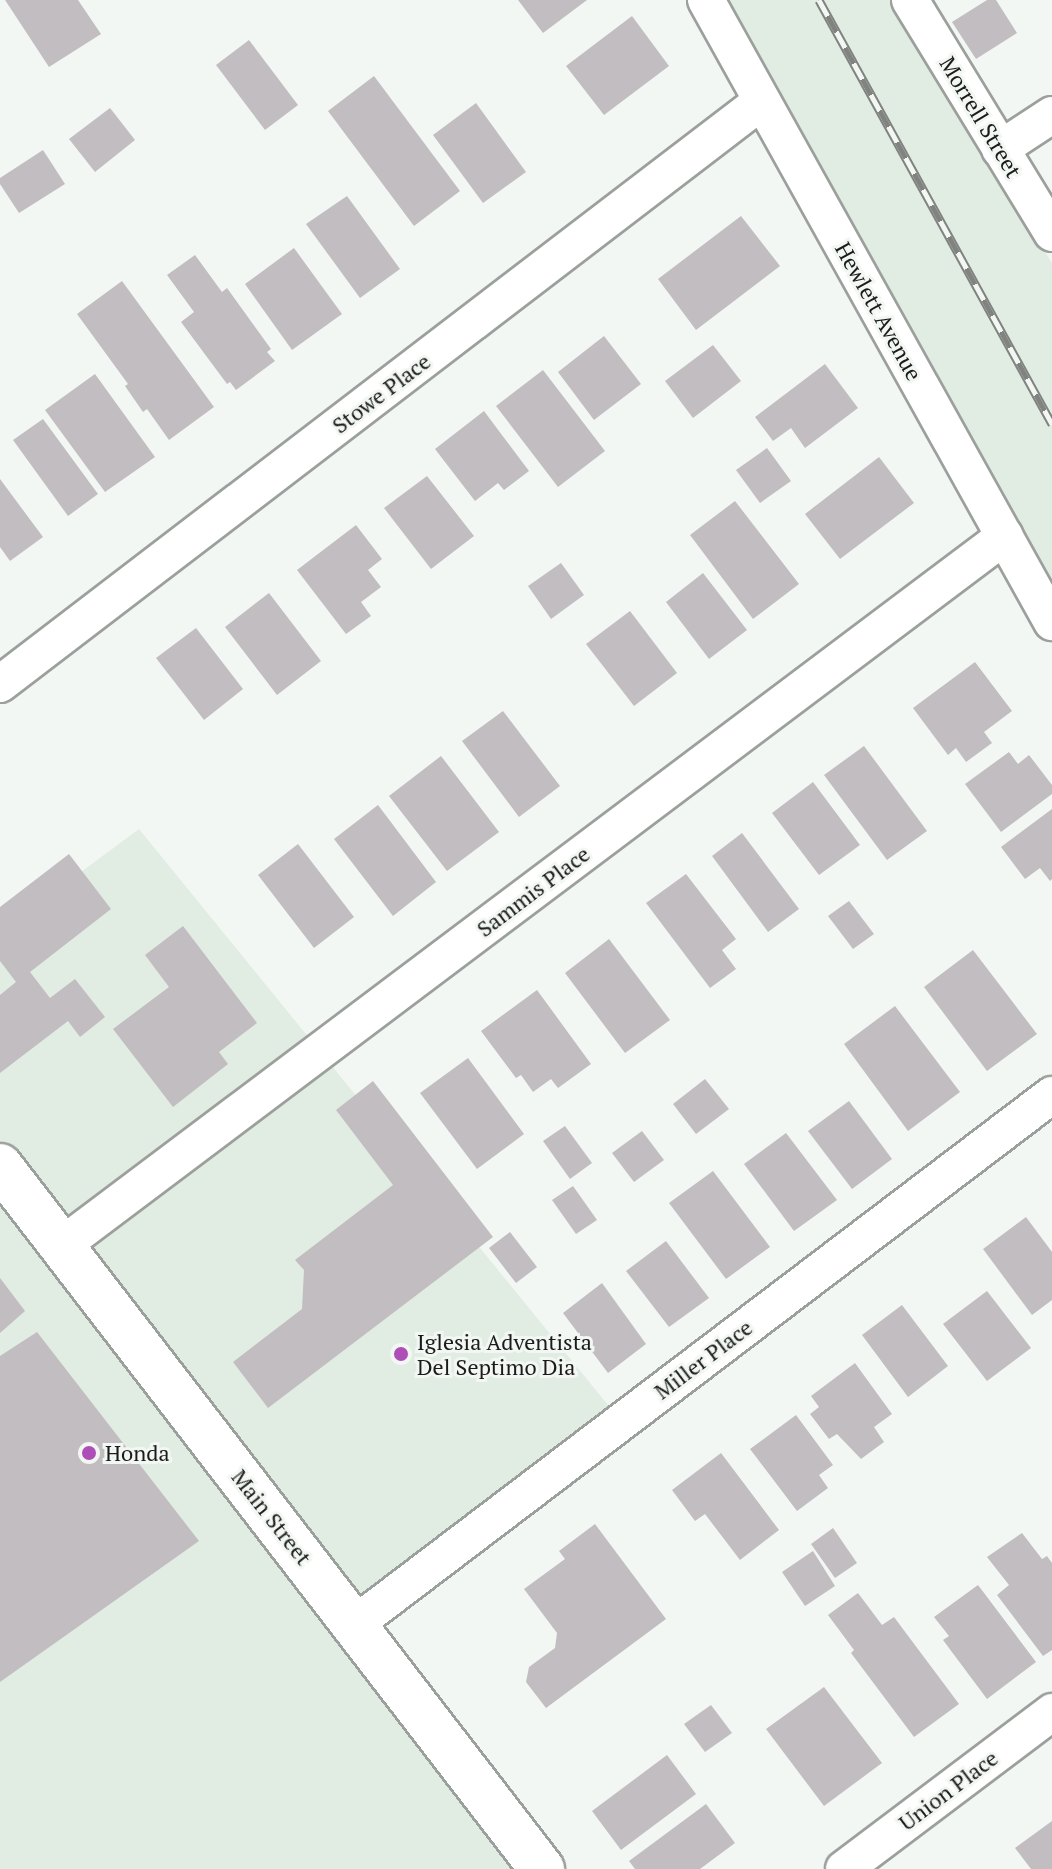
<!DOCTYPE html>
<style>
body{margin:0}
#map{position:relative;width:1052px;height:1869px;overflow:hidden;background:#f3f7f3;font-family:"PT Serif",serif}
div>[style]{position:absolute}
.built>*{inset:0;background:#e1ece3}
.building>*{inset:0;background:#c1bdc1}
.roads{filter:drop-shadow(2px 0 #9ca09c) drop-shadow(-2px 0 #9ca09c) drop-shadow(0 2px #9ca09c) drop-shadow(0 -2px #9ca09c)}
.street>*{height:36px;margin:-18px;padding:0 18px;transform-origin:18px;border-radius:18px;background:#fff}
.secondary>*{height:44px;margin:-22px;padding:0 22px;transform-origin:22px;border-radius:22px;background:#fff}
.rail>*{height:9px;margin-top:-4.5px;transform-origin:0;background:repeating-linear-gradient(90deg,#f3f7f3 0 18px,#808380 0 36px);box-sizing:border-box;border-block:2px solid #808380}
.dots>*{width:22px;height:22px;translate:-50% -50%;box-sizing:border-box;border:4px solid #f3f7f3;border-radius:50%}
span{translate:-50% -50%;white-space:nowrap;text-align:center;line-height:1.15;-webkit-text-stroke:6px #f3f7f3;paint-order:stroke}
.street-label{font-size:22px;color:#1a1b1a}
.poi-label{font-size:22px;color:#1a1b1a}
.left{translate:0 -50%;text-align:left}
</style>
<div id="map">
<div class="built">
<i style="clip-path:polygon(708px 0,890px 0,1052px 263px,1052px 622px)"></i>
<i style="clip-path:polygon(139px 829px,621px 1421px,355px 1624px,538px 1869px,0 1869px,0 932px)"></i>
</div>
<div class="building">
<i style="clip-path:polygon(5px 0,78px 0,101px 34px,49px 67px)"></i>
<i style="clip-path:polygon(518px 0,587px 0,543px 33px)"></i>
<i style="clip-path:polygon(987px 0,996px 0,1017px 33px,976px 59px,952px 22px)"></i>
<i style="clip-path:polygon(632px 16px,669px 66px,604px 115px,566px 66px)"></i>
<i style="clip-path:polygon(249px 40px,298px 105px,265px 130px,216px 65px)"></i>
<i style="clip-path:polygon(374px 76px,460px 191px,414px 226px,328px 111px)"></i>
<i style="clip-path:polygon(476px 103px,526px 172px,483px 203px,433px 135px)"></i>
<i style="clip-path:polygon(110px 108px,135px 140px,95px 172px,69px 139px)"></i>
<i style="clip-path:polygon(43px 150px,65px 184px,19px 213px,0 184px,0 178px)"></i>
<i style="clip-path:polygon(347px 196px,400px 269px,360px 298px,306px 224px)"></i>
<i style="clip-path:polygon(741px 216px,780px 266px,696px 330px,658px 279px)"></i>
<i style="clip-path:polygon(294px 248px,342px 314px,292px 350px,245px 284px)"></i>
<i style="clip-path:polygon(195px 255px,222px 292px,227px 288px,271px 349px,267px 352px,275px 361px,236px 390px,230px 382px,227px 384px,181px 322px,194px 312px,167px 275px)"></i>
<i style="clip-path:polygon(122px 281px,214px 407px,169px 440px,147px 409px,143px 412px,125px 386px,128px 384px,77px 314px)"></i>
<i style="clip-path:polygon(604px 336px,641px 384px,594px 420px,558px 372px)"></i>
<i style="clip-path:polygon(713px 345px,741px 381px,693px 418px,665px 381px)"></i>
<i style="clip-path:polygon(825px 364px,858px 408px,805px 448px,791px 428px,773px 441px,755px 417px)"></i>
<i style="clip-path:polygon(543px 370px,605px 451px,558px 487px,496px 406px)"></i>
<i style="clip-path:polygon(95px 374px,155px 457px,105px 492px,45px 410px)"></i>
<i style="clip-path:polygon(484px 411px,529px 471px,504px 490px,498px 483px,475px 501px,435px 449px)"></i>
<i style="clip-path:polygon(43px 419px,98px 494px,68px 516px,13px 440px)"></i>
<i style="clip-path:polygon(767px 448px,791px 481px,760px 503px,736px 470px)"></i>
<i style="clip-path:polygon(879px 457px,914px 503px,840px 559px,805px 514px)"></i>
<i style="clip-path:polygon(427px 476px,474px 536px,431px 569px,384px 508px)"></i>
<i style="clip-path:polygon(0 479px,43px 537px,10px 561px,0 547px)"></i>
<i style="clip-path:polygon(735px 501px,799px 584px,753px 619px,690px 535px)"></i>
<i style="clip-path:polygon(356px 525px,382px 559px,368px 570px,381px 587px,361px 602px,371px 616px,346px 634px,297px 570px)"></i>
<i style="clip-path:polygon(561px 563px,584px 595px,551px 619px,528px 586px)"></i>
<i style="clip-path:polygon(703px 573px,747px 630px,709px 659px,666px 602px)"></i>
<i style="clip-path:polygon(269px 593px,321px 661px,277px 695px,225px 627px)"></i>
<i style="clip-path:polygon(630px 611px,677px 673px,634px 706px,586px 644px)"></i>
<i style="clip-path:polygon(196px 628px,243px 689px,204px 720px,156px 658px)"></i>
<i style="clip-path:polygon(975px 662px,1012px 711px,984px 732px,992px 743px,966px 762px,956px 748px,948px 755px,913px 708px)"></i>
<i style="clip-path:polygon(503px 711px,560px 786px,519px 817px,462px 741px)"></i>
<i style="clip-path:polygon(864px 746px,927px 831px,887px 860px,824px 775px)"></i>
<i style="clip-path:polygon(1009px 752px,1018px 764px,1029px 755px,1052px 785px,1052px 794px,1001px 832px,965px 784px)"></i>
<i style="clip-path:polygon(441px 756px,499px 832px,447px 871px,389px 796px)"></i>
<i style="clip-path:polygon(813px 782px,860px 845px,819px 875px,772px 813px)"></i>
<i style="clip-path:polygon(378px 805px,436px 882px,393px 916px,334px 839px)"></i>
<i style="clip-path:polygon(1052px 809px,1052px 879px,1050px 881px,1040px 868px,1025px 879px,1001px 847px)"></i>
<i style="clip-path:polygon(742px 833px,799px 909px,768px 932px,712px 856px)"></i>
<i style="clip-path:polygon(298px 844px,354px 917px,314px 948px,258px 875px)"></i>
<i style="clip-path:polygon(69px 854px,111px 909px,30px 972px,50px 998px,75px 979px,105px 1017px,80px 1037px,68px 1021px,0 1073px,0 995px,16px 982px,0 961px,0 907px)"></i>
<i style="clip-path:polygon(686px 874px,736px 939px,722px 950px,736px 969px,710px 988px,646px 903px)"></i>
<i style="clip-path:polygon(849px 901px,874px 934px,853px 949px,828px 916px)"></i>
<i style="clip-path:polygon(183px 926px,257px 1023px,219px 1052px,228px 1064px,173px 1107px,113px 1029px,169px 987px,145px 955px)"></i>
<i style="clip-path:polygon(609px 939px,670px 1020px,625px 1053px,565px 973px)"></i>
<i style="clip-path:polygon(973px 950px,1037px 1034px,987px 1071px,924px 987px)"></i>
<i style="clip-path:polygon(537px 990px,591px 1064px,558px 1088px,551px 1079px,533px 1092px,521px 1075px,516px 1078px,481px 1031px)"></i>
<i style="clip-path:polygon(895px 1006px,960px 1092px,908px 1131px,844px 1044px)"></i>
<i style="clip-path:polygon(468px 1058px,524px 1134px,477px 1169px,420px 1093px)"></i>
<i style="clip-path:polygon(705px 1079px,729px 1109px,696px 1134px,673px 1104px)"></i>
<i style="clip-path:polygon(373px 1081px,493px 1237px,268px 1408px,233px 1362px,302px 1309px,304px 1270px,295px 1260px,393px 1185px,336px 1110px)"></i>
<i style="clip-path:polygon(849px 1101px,892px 1159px,852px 1189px,808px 1131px)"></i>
<i style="clip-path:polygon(565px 1126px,592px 1163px,570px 1179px,543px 1141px)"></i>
<i style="clip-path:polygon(642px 1131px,664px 1160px,634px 1182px,612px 1153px)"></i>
<i style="clip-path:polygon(786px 1133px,837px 1200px,794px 1231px,744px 1164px)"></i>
<i style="clip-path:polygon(713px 1171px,770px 1247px,726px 1279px,669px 1203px)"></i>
<i style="clip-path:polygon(573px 1186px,597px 1220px,576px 1234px,552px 1200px)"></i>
<i style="clip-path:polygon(1026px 1217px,1052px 1252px,1052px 1300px,1032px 1315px,983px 1249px)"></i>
<i style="clip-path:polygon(510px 1232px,537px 1267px,516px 1283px,489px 1248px)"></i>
<i style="clip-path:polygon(666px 1241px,709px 1298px,669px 1327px,626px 1271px)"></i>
<i style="clip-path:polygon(0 1278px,25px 1311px,0 1333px)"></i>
<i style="clip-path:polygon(602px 1283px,646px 1344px,608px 1373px,563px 1313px)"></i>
<i style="clip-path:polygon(987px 1291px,1031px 1348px,987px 1381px,943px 1324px)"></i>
<i style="clip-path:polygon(902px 1305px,948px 1366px,908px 1397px,862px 1335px)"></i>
<i style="clip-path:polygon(37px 1332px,199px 1541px,0 1682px,0 1356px)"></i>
<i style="clip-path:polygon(855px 1363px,892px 1414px,874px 1427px,884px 1442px,861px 1459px,837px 1434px,829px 1439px,810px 1414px,819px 1407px,811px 1396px)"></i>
<i style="clip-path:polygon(796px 1415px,833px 1465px,819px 1475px,828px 1488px,797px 1511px,750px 1449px)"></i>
<i style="clip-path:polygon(721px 1453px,779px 1530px,740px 1560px,705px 1514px,695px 1521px,672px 1490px)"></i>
<i style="clip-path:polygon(595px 1524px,666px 1619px,546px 1708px,526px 1682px,529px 1667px,555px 1648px,557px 1633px,524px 1589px,565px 1559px,559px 1551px)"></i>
<i style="clip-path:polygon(833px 1528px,857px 1563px,835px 1578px,811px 1544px)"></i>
<i style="clip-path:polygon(1022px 1533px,1042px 1559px,1047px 1556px,1052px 1563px,1052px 1650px,1043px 1656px,997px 1595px,1009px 1585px,987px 1557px)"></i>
<i style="clip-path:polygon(813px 1551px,835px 1586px,805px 1606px,782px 1572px)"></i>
<i style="clip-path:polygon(978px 1585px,1036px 1662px,987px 1699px,943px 1640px,949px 1636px,934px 1617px)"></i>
<i style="clip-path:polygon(858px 1593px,882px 1625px,894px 1617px,959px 1704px,914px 1737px,851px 1653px,854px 1650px,828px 1615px)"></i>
<i style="clip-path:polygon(824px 1687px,882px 1763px,824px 1806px,766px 1729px)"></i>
<i style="clip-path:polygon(711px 1705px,732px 1733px,705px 1752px,684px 1724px)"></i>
<i style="clip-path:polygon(667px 1755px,696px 1794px,621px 1850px,592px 1811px)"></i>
<i style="clip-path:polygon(706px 1804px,735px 1843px,700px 1869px,635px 1869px,629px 1861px)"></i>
<i style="clip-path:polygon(1052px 1821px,1052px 1869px,1031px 1869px,1015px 1848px)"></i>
</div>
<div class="roads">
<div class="street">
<i style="left:706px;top:0;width:712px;rotate:60.91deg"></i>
<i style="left:910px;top:0;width:273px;rotate:58.6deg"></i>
<i style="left:1000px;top:149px;width:62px;rotate:-33.2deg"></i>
<i style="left:0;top:684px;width:959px;rotate:-37.42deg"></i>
<i style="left:61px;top:1246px;width:1181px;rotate:-36.95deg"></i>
<i style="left:355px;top:1624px;width:875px;rotate:-37.2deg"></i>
<i style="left:844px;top:1869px;width:261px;rotate:-37deg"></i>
</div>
<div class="secondary">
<i style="left:0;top:1166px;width:888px;rotate:52.37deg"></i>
</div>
</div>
<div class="rail">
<i style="left:819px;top:0;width:484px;rotate:61.2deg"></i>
</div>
<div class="dots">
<i style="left:401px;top:1354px;background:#ae4eb7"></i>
<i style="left:89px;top:1453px;background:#ae4eb7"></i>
</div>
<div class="street-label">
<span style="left:981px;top:117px;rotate:59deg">Morrell Street</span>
<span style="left:879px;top:311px;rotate:61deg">Hewlett Avenue</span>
<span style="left:381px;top:393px;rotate:-37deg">Stowe Place</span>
<span style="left:533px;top:891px;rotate:-37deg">Sammis Place</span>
<span style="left:703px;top:1359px;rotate:-37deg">Miller Place</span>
<span style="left:272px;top:1517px;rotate:52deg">Main Street</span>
<span style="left:948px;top:1790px;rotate:-37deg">Union Place</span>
</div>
<div class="poi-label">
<span class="left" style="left:417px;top:1354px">Iglesia Adventista<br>Del Septimo Dia</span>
<span class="left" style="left:105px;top:1453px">Honda</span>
</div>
</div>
